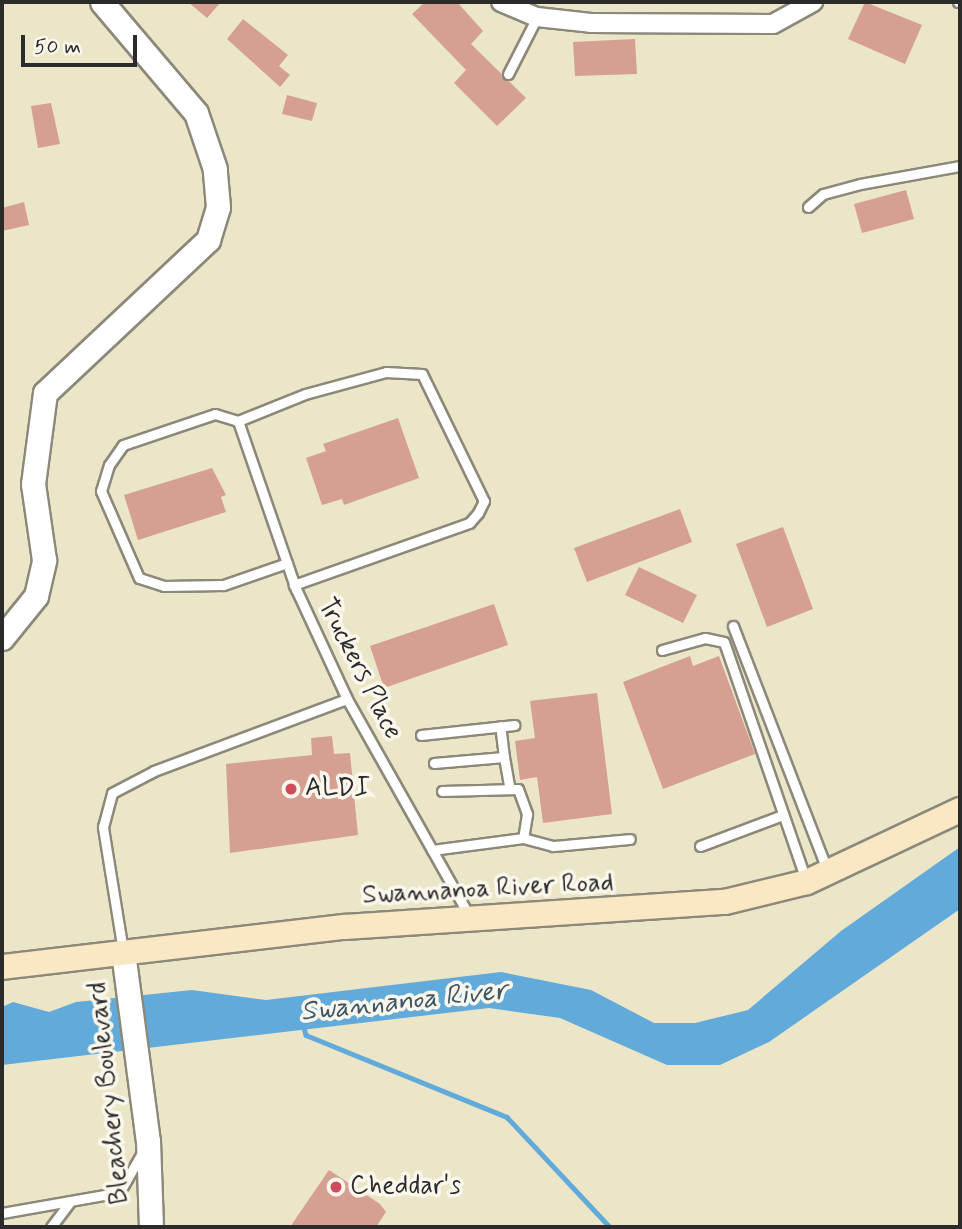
<!DOCTYPE html>
<style>
body{margin:0}
#map{position:relative;width:962px;height:1229px;overflow:hidden;background:#ece6c8;font-family:Mynerve,sans-serif}
div>[style]{position:absolute}
.water>*{inset:0;background:#62aad9}
.stream>*{height:4.5px;margin:-2.25px;padding:0 2.25px;transform-origin:2.25px;border-radius:2.25px;background:#62aad9}
.building>*{inset:0;background:#d59f92}
.roads{filter:drop-shadow(2px 0 #8c887a) drop-shadow(-2px 0 #8c887a) drop-shadow(0 2px #8c887a) drop-shadow(0 -2px #8c887a)}
.service>*{height:9px;margin:-4.5px;padding:0 4.5px;transform-origin:4.5px;border-radius:4.5px;background:#fff}
.minor>*{height:18px;margin:-9px;padding:0 9px;transform-origin:9px;border-radius:9px;background:#fff}
.tertiary>*{height:23px;margin:-11.5px;padding:0 11.5px;transform-origin:11.5px;border-radius:11.5px;background:#fff}
.secondary>*{height:24px;margin:-12px;padding:0 12px;transform-origin:12px;border-radius:12px;background:#fae7c3}
.dots>*{width:19px;height:19px;translate:-50% -50%;box-sizing:border-box;border:4px solid #fbf7ec;border-radius:50%}
span{translate:-50% -50%;white-space:nowrap;text-align:center;line-height:1.15;-webkit-text-stroke:7px #fbf7ec;paint-order:stroke}
.street-label{font-size:26px;color:#2b2b2b}
.poi-label{font-size:26px;color:#2b2b2b}
.left{translate:0 -50%;text-align:left}
.water-label{font-size:28px;color:#3e5768;font-style:italic}
.frame{position:absolute;inset:0;border:4px solid #2b2b2b;pointer-events:none}
.scale{position:absolute;left:21px;top:35px;width:116px;height:32px;box-sizing:border-box;border:4px solid #2b2b2b;border-top:0;padding-left:9px;font-size:21px;line-height:24px;white-space:nowrap;color:#2b2b2b;-webkit-text-stroke:5px #fbf7ec;paint-order:stroke}
</style>
<div id="map">
<div class="water">
<i style="clip-path:polygon(960px 847px,960px 909px,769px 1042px,720px 1065px,667px 1065px,560px 1018px,489px 1008px,2px 1065px,2px 1007px,13px 1002px,49px 1012px,76px 1002px,192px 990px,266px 1000px,501px 972px,591px 990px,654px 1023px,695px 1023px,748px 1010px,841px 931px)"></i>
</div>
<div class="stream">
<i style="left:304px;top:1027px;width:8px;rotate:76deg"></i>
<i style="left:306px;top:1035px;width:217px;rotate:22.2deg"></i>
<i style="left:507px;top:1117px;width:151px;rotate:46.9deg"></i>
</div>
<div class="building">
<i style="clip-path:polygon(188px 2px,221px 2px,207px 18px)"></i>
<i style="clip-path:polygon(425px 2px,458px 3px,483px 31px,471px 44px,526px 98px,497px 126px,454px 83px,466px 70px,412px 14px)"></i>
<i style="clip-path:polygon(865px 2px,922px 25px,905px 64px,848px 39px)"></i>
<i style="clip-path:polygon(243px 19px,288px 55px,279px 66px,290px 75px,280px 87px,227px 39px)"></i>
<i style="clip-path:polygon(635px 39px,637px 74px,575px 76px,573px 42px)"></i>
<i style="clip-path:polygon(287px 95px,317px 103px,312px 121px,282px 114px)"></i>
<i style="clip-path:polygon(51px 103px,60px 144px,38px 148px,31px 106px)"></i>
<i style="clip-path:polygon(906px 190px,914px 219px,862px 233px,854px 204px)"></i>
<i style="clip-path:polygon(24px 202px,29px 225px,2px 231px,2px 208px)"></i>
<i style="clip-path:polygon(398px 418px,419px 478px,344px 505px,342px 499px,322px 505px,306px 458px,326px 451px,323px 444px)"></i>
<i style="clip-path:polygon(212px 468px,226px 495px,221px 497px,226px 512px,138px 540px,124px 495px)"></i>
<i style="clip-path:polygon(680px 509px,692px 542px,587px 582px,574px 548px)"></i>
<i style="clip-path:polygon(783px 527px,813px 609px,767px 627px,736px 544px)"></i>
<i style="clip-path:polygon(639px 567px,697px 595px,683px 623px,625px 595px)"></i>
<i style="clip-path:polygon(494px 604px,508px 645px,384px 688px,370px 646px)"></i>
<i style="clip-path:polygon(690px 656px,693px 666px,719px 656px,755px 754px,663px 789px,623px 682px)"></i>
<i style="clip-path:polygon(597px 693px,612px 814px,543px 823px,537px 777px,520px 780px,515px 741px,535px 738px,530px 701px)"></i>
<i style="clip-path:polygon(332px 736px,334px 754px,350px 753px,358px 835px,230px 853px,226px 764px,312px 755px,311px 738px)"></i>
<i style="clip-path:polygon(329px 1170px,380px 1204px,386px 1212px,376px 1227px,290px 1227px)"></i>
</div>
<div class="roads">
<div class="service">
<i style="left:958px;top:2px;width:2px"></i>
<i style="left:508px;top:74px;width:64px;rotate:-63deg"></i>
<i style="left:808px;top:207px;width:20px;rotate:-41deg"></i>
<i style="left:823px;top:194px;width:38px;rotate:-15deg"></i>
<i style="left:860px;top:184px;width:102px;rotate:-10.2deg"></i>
<i style="left:238px;top:421px;width:178px;rotate:71deg"></i>
<i style="left:296px;top:589px;width:121px;rotate:65.1deg"></i>
<i style="left:347px;top:699px;width:250px;rotate:60.6deg"></i>
<i style="left:287px;top:563px;width:68px;rotate:161deg"></i>
<i style="left:223px;top:585px;width:59px;rotate:179deg"></i>
<i style="left:164px;top:586px;width:26px;rotate:-162deg"></i>
<i style="left:139px;top:578px;width:95px;rotate:-113.6deg"></i>
<i style="left:101px;top:491px;width:27px;rotate:-73deg"></i>
<i style="left:109px;top:465px;width:24px;rotate:-55deg"></i>
<i style="left:123px;top:445px;width:97px;rotate:-18.6deg"></i>
<i style="left:215px;top:414px;width:24px;rotate:17deg"></i>
<i style="left:238px;top:421px;width:72px;rotate:-21.9deg"></i>
<i style="left:305px;top:394px;width:84px;rotate:-15.2deg"></i>
<i style="left:386px;top:372px;width:36px;rotate:3deg"></i>
<i style="left:422px;top:374px;width:141px;rotate:64deg"></i>
<i style="left:484px;top:501px;width:13px;rotate:117deg"></i>
<i style="left:478px;top:513px;width:13px;rotate:132deg"></i>
<i style="left:469px;top:523px;width:186px;rotate:160.5deg"></i>
<i style="left:733px;top:626px;width:261px;rotate:68.9deg"></i>
<i style="left:662px;top:650px;width:45px;rotate:-15.6deg"></i>
<i style="left:705px;top:638px;width:19px;rotate:12deg"></i>
<i style="left:724px;top:642px;width:252px;rotate:71deg"></i>
<i style="left:421px;top:735px;width:94px;rotate:-6.1deg"></i>
<i style="left:504px;top:757px;width:28px;rotate:80deg"></i>
<i style="left:434px;top:763px;width:70px;rotate:-4.9deg"></i>
<i style="left:504px;top:757px;width:31px;rotate:-97deg"></i>
<i style="left:442px;top:791px;width:76px;rotate:-1.5deg"></i>
<i style="left:518px;top:789px;width:27px;rotate:70deg"></i>
<i style="left:527px;top:814px;width:24px;rotate:99deg"></i>
<i style="left:700px;top:846px;width:89px;rotate:-20.5deg"></i>
<i style="left:432px;top:850px;width:92px;rotate:-7.5deg"></i>
<i style="left:523px;top:838px;width:31px;rotate:15deg"></i>
<i style="left:553px;top:846px;width:77px;rotate:-5.2deg"></i>
<i style="left:123px;top:951px;width:126px;rotate:-99.2deg"></i>
<i style="left:103px;top:827px;width:35px;rotate:-75deg"></i>
<i style="left:112px;top:793px;width:47px;rotate:-27.6deg"></i>
<i style="left:154px;top:771px;width:206px;rotate:-20.5deg"></i>
<i style="left:2px;top:1213px;width:110px;rotate:-10deg"></i>
<i style="left:110px;top:1194px;width:15px;rotate:-32deg"></i>
<i style="left:123px;top:1186px;width:36px;rotate:-60deg"></i>
<i style="left:51px;top:1227px;width:31px;rotate:-53deg"></i>
</div>
<div class="minor">
<i style="left:501px;top:2px;width:39px;rotate:23deg"></i>
<i style="left:537px;top:17px;width:54px;rotate:6.3deg"></i>
<i style="left:591px;top:23px;width:182px;rotate:0.3deg"></i>
<i style="left:773px;top:24px;width:46px;rotate:-28.8deg"></i>
</div>
<div class="tertiary">
<i style="left:2px;top:638px;width:54px;rotate:-51deg"></i>
<i style="left:36px;top:596px;width:37px;rotate:-77deg"></i>
<i style="left:44px;top:560px;width:77px;rotate:-98.2deg"></i>
<i style="left:33px;top:484px;width:92px;rotate:-82.5deg"></i>
<i style="left:45px;top:393px;width:224px;rotate:-43.2deg"></i>
<i style="left:208px;top:240px;width:34px;rotate:-73deg"></i>
<i style="left:218px;top:207px;width:38px;rotate:-95deg"></i>
<i style="left:215px;top:169px;width:59px;rotate:-108.7deg"></i>
<i style="left:196px;top:113px;width:145px;rotate:-130.3deg"></i>
<i style="left:123px;top:952px;width:191px;rotate:82.5deg"></i>
<i style="left:148px;top:1141px;width:86px;rotate:88deg"></i>
</div>
<div class="secondary">
<i style="left:2px;top:967px;width:345px;rotate:-6.7deg"></i>
<i style="left:345px;top:927px;width:381px;rotate:-3.8deg"></i>
<i style="left:725px;top:902px;width:84px;rotate:-13.7deg"></i>
<i style="left:807px;top:882px;width:169px;rotate:-25.2deg"></i>
</div>
</div>
<div class="dots">
<i style="left:291px;top:789px;background:#d1495b"></i>
<i style="left:336px;top:1187px;background:#d1495b"></i>
</div>
<div class="street-label">
<span style="left:359px;top:669px;rotate:63deg">Truckers Place</span>
<span style="left:488px;top:890px;rotate:-3deg">Swannanoa River Road</span>
<span style="left:110px;top:1093px;rotate:-96deg">Bleachery Boulevard</span>
</div>
<div class="poi-label">
<span class="left" style="left:305px;top:789px">ALDI</span>
<span class="left" style="left:350px;top:1187px">Cheddar's</span>
</div>
<div class="water-label">
<span style="left:404px;top:1002px;rotate:-6deg">Swannanoa River</span>
</div>
<div class="frame"></div>
<div class="scale">50 m</div>
</div>
